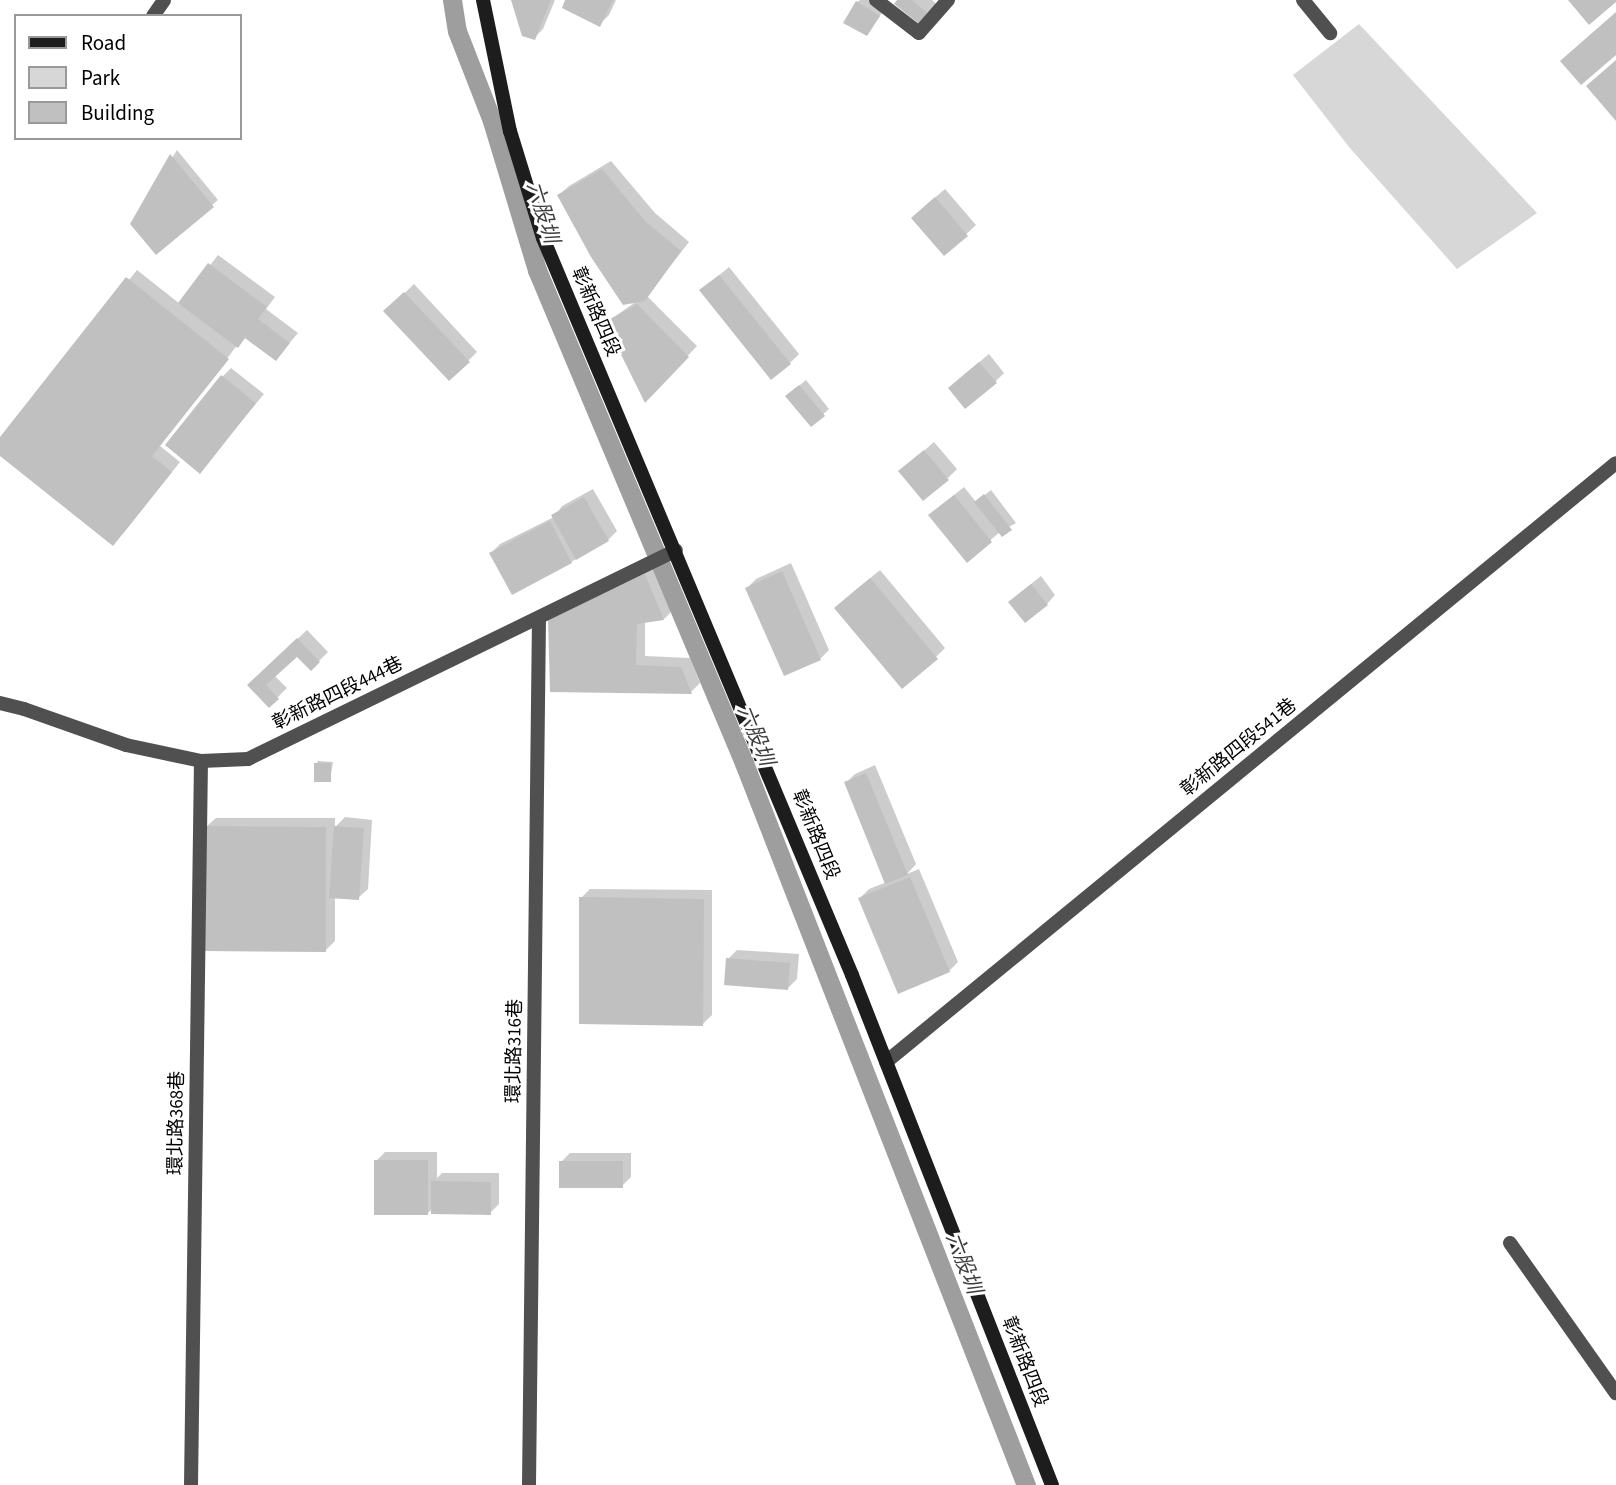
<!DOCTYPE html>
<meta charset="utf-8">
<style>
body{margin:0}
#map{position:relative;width:1616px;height:1485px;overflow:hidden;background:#fff;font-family:"Source Sans 3","Noto Sans TC",sans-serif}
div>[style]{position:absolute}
.green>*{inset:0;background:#d7d7d7}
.shadow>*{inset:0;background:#0003}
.canal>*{height:19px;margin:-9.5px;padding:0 9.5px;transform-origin:9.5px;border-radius:9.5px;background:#9e9e9e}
.building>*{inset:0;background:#c0c0c0}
.street>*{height:14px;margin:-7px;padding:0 7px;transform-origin:7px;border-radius:7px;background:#505050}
.secondary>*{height:14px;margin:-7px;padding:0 7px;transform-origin:7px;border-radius:7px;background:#1d1d1d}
span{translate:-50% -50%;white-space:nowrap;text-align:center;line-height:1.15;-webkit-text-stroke:6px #fff;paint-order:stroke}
.street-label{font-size:19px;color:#000}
.water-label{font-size:21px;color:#3f3f3f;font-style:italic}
.legend{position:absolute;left:14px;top:14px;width:228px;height:126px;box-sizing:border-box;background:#fff;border:2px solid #999;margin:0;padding:9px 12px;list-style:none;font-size:21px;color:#000}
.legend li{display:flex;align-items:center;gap:14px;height:35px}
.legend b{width:35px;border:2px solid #999}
</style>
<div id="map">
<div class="green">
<i style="clip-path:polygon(1359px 24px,1537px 213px,1457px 269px,1349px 147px,1293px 75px)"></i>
</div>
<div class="shadow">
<i style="clip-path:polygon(513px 0,555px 0,543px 29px,534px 38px)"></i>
<i style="clip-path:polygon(567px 0,616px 0,609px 15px,600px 24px)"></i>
<i style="clip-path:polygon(860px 0,868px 0,884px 10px,867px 34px,857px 2px)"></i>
<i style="clip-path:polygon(900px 0,932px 0,939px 6px,931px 15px)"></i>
<i style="clip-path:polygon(177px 150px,218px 200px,156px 252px,132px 224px)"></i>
<i style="clip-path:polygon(611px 161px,655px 213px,689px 242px,647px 296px,697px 346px,646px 400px,607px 322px,637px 301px,559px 195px,569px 186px)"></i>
<i style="clip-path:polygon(945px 189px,976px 225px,945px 254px,922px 209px)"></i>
<i style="clip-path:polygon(218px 255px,275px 297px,266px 309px,298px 333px,276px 359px,246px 337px,235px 348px,160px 446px,180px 462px,122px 535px,0 454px,0 440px,137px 270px,180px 304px)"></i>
<i style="clip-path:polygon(729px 267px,799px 354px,790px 363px,711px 282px)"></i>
<i style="clip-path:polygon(414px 284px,477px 352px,468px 361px,386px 311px)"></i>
<i style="clip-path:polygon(989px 354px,1004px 373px,995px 382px,959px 379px)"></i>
<i style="clip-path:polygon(231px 368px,264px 394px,200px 471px,222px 377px)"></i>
<i style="clip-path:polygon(806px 380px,829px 409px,811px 425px,793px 391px)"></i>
<i style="clip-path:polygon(934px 442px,957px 469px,948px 478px,910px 463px)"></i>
<i style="clip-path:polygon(964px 487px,976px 502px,991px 490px,1016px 523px,1000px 532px,967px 560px,939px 507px)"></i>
<i style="clip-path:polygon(593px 489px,617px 531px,608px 540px,571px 562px,491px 553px,500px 544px,554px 517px,562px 506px)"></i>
<i style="clip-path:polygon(791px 563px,829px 650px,820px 659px,747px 588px,756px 579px)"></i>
<i style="clip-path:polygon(655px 566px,673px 610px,664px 619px,645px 621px,645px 656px,690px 658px,700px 683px,691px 692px,551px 690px,550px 620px)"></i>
<i style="clip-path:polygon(880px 570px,945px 648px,936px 657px,845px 599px)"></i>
<i style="clip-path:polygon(1041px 576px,1055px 595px,1047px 604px,1020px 593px)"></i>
<i style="clip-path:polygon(307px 630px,328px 652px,311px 669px,297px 654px,274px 675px,287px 688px,269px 706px,258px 676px)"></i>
<i style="clip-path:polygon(318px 761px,333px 762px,330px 780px,316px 764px)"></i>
<i style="clip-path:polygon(875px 765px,916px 864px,907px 874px,919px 869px,958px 962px,949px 971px,860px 898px,869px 889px,887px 882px,846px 783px,855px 774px)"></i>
<i style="clip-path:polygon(345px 817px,372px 820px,368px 889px,358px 898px,335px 897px,335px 941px,326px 950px,206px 827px,216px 818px,335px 818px,335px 827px)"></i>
<i style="clip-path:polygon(590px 889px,712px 890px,712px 1015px,703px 1024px,581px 898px)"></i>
<i style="clip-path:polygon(737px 950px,799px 954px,797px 979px,788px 988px,728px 959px)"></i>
<i style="clip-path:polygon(385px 1152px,437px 1152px,437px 1178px,442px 1173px,499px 1173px,499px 1204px,490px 1213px,433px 1208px,428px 1213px,376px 1161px)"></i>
<i style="clip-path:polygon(570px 1153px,631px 1153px,631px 1177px,622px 1186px,561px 1162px)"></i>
</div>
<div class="canal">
<i style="left:452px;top:0;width:31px;rotate:81deg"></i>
<i style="left:457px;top:31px;width:97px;rotate:68.7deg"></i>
<i style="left:492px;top:121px;width:156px;rotate:73.2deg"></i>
<i style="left:537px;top:270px;width:535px;rotate:67.22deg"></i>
<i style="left:744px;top:763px;width:775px;rotate:68.67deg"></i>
</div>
<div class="building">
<i style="clip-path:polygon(511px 0,551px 0,535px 40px,522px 36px)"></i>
<i style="clip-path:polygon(565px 0,613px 0,600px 27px,562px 8px)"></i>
<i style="clip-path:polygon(897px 0,912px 0,931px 16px,922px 26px,894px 4px)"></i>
<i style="clip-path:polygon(1568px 0,1616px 0,1616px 2px,1589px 25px)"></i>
<i style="clip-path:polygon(856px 1px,880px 16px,867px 36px,843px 23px)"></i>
<i style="clip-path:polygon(1616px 12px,1616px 55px,1581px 85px,1560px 61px)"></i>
<i style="clip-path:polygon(1616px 60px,1616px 121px,1586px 86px)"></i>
<i style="clip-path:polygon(170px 154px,214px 207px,156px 255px,130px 224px)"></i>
<i style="clip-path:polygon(602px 169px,646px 222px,681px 251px,645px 301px,623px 305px,591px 257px,557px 195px)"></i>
<i style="clip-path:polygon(935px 197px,968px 236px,944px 256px,911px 218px)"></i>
<i style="clip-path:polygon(208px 263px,267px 307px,258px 319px,290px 343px,276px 361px,245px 338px,238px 348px,178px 303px)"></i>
<i style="clip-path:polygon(719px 275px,791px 364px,771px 380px,699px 290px)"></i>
<i style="clip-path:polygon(126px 277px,229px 359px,152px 456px,172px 472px,113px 546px,0 456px,0 437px)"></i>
<i style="clip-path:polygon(404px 292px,470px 362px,449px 381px,383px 311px)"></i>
<i style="clip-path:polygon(637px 304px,689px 357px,645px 403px,605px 322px)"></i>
<i style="clip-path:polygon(979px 362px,997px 383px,965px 409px,948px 388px)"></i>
<i style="clip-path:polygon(221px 375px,256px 403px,200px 474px,165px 445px)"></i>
<i style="clip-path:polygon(799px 385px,825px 416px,811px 427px,785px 396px)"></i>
<i style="clip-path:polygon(924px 450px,949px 480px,923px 501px,898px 471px)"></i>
<i style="clip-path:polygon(984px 494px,1012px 530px,1002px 537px,974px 502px)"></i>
<i style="clip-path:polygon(954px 495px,992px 542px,967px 563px,928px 515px)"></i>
<i style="clip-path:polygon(584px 497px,609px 541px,576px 560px,551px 515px)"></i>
<i style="clip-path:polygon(550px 521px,572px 563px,512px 595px,489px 553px)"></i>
<i style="clip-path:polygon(782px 571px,821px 660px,784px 676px,745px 588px)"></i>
<i style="clip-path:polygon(645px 574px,664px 620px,637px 624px,636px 665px,681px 667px,692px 694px,550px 692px,548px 619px)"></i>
<i style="clip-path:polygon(870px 578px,938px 659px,902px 689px,834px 608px)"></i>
<i style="clip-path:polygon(1031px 584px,1048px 605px,1025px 623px,1008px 602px)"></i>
<i style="clip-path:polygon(297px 638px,320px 662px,311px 671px,297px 657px,266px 685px,279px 699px,269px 708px,247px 685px)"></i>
<i style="clip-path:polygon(314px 763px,331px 763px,331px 782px,314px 782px)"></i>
<i style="clip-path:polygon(866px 773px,908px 875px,885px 884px,844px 782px)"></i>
<i style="clip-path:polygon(205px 826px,326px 827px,326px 952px,205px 951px)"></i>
<i style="clip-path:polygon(334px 826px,364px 828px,359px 900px,329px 898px)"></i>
<i style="clip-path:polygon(910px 877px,950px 972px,898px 994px,858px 898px)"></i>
<i style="clip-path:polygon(579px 897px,704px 899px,703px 1026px,579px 1024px)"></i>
<i style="clip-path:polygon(726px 958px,790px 963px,788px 990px,724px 985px)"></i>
<i style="clip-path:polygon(374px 1160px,428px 1160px,428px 1215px,374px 1215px)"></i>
<i style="clip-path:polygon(559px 1161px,623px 1161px,623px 1188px,559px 1188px)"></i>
<i style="clip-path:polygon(431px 1181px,491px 1182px,491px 1215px,431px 1214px)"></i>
</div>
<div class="street">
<i style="left:876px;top:0;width:54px;rotate:37.5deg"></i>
<i style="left:919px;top:33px;width:44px;rotate:-48.7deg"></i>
<i style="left:1303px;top:0;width:43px;rotate:50.7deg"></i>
<i style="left:153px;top:16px;width:19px;rotate:-55deg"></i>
<i style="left:0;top:703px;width:25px;rotate:14deg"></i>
<i style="left:24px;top:709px;width:108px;rotate:19.4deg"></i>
<i style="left:126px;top:745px;width:77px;rotate:12deg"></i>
<i style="left:201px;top:761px;width:47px;rotate:-2.4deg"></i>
<i style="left:248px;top:759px;width:476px;rotate:-26deg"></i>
<i style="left:886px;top:1062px;width:944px;rotate:-39.37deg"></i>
<i style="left:1510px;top:1243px;width:184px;rotate:54.8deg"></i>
<i style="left:191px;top:1485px;width:724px;rotate:-89.21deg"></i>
<i style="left:529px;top:1485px;width:867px;rotate:-89.34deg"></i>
</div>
<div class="secondary">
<i style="left:483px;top:0;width:134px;rotate:78.4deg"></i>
<i style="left:510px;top:131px;width:112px;rotate:72.9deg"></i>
<i style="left:543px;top:238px;width:799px;rotate:67.25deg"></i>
<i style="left:852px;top:975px;width:548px;rotate:68.59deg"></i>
</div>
<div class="street-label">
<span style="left:595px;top:312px;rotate:67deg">彰新路四段</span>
<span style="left:338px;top:694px;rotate:-26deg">彰新路四段444巷</span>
<span style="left:1239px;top:748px;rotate:-39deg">彰新路四段541巷</span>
<span style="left:815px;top:835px;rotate:68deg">彰新路四段</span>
<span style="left:515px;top:1051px;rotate:-89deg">環北路316巷</span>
<span style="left:177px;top:1123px;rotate:-89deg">環北路368巷</span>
<span style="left:1024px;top:1362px;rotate:69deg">彰新路四段</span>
</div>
<div class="water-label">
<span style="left:543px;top:212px;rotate:73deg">六股圳</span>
<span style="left:756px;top:735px;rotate:68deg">六股圳</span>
<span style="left:964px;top:1263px;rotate:69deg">六股圳</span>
</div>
<ul class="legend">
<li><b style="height:9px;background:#1d1d1d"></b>Road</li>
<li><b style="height:19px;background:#d7d7d7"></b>Park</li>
<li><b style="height:19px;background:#c0c0c0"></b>Building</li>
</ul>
</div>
